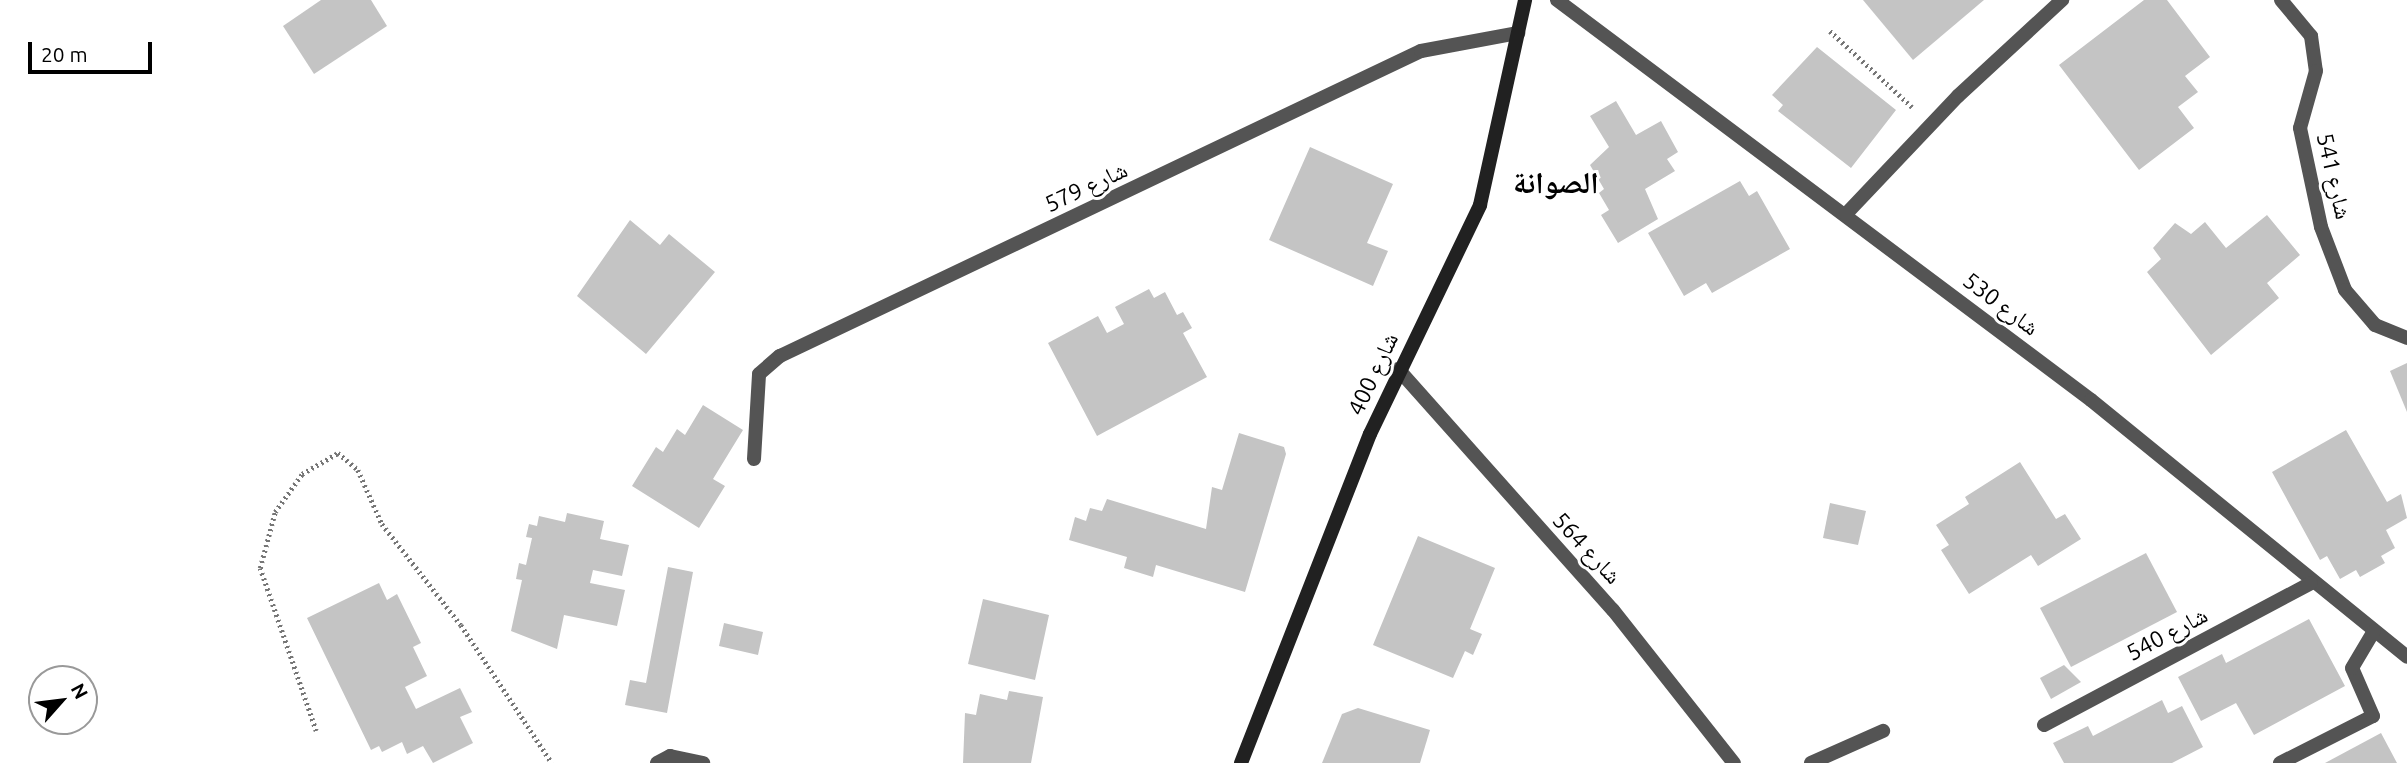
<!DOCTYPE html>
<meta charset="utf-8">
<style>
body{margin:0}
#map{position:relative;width:2407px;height:763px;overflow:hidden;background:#fff;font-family:Ubuntu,"Noto Naskh Arabic",sans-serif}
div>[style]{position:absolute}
.building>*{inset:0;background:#c4c4c4}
.path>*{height:4.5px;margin-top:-2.25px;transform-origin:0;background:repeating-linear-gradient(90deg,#767676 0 2px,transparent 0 5.5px)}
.minor>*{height:14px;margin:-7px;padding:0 7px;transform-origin:7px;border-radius:7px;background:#545454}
.secondary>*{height:14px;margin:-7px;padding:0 7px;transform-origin:7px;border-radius:7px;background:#212121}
span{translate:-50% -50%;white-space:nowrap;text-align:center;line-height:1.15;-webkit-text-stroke:6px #fff;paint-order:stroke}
.street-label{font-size:23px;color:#000}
.district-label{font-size:30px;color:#000;font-weight:700}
.north{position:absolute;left:28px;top:665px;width:70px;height:70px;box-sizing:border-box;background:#fff;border:2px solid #999;border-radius:50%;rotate:62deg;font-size:19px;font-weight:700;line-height:28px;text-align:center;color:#000}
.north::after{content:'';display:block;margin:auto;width:24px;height:32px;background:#000;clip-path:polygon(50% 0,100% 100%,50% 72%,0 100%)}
.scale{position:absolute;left:28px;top:42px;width:124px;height:32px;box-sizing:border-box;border:4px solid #000;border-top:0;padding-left:9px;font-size:21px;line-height:24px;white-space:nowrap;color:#000;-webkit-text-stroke:5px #fff;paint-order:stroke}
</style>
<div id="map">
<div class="building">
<i style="clip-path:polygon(321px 0,371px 0,387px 26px,314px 74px,283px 26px)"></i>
<i style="clip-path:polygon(1863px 0,1984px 0,1913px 60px)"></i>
<i style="clip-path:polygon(2144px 0,2167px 0,2210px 57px,2185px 76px,2198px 92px,2178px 107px,2194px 128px,2139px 170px,2059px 65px)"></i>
<i style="clip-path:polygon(1817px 47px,1896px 110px,1851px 168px,1778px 111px,1783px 105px,1772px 95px)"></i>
<i style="clip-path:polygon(1616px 101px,1636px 135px,1661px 121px,1678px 152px,1667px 159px,1675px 171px,1645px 189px,1658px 219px,1618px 243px,1601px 215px,1609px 210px,1599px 193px,1604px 189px,1590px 165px,1609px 147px,1590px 116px)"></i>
<i style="clip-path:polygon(1310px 147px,1393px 184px,1367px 243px,1388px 251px,1373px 286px,1269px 240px)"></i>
<i style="clip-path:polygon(1740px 181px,1749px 196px,1757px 191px,1790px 249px,1712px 293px,1706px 283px,1684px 296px,1648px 233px)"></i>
<i style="clip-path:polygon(2267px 215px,2300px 255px,2267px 283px,2279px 298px,2211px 355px,2147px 272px,2161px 259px,2153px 248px,2175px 223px,2191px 234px,2205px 222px,2226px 248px)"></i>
<i style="clip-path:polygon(630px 220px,660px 245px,669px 234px,715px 272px,646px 354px,577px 296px)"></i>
<i style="clip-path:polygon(1149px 289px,1154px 298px,1165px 292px,1177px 315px,1183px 312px,1192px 328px,1183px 333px,1207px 377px,1097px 436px,1048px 343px,1098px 316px,1107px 333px,1124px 324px,1115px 307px)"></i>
<i style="clip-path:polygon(2407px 363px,2407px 412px,2390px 371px)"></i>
<i style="clip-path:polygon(703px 405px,743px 430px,713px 479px,725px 486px,699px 528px,632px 486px,656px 447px,663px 452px,677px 429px,685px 435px)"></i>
<i style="clip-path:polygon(2346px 430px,2387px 502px,2401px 494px,2407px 518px,2386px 530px,2395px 548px,2381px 556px,2385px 563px,2360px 577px,2356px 570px,2340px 579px,2327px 556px,2320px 560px,2272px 472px)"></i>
<i style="clip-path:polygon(1239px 433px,1284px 447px,1286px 454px,1245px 592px,1156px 565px,1153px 577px,1124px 568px,1127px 557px,1069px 540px,1075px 517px,1086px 521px,1090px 508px,1102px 511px,1107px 499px,1206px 529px,1212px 487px,1222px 490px)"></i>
<i style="clip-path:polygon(2020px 462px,2056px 519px,2065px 514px,2081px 539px,2038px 566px,2031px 555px,1969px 594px,1941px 550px,1949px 545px,1936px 525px,1969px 504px,1965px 497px)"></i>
<i style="clip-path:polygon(1830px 503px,1866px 511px,1858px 545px,1823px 538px)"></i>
<i style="clip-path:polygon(567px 513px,604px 521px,600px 539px,629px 545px,622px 576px,593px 570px,590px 583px,625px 590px,617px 626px,564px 615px,557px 649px,511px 631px,522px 580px,516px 579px,519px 563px,526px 565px,532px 538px,526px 537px,529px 524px,537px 526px,539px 516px,565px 522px)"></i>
<i style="clip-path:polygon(1418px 536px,1495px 568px,1470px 629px,1482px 634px,1473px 655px,1465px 651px,1453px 678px,1373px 645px)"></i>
<i style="clip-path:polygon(2146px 553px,2177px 612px,2071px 667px,2040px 608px)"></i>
<i style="clip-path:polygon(668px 567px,693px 572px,667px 713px,625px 705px,630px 680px,646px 683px)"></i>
<i style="clip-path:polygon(379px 583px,387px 600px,397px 594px,421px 643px,413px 647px,427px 676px,405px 687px,416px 709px,460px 688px,472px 712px,460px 717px,473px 743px,433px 763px,423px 746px,407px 754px,402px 742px,382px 752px,379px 746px,371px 750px,307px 618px)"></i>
<i style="clip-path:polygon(983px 599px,1049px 615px,1035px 680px,968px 664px)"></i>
<i style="clip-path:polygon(2309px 619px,2345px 686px,2254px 735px,2236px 703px,2201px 721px,2178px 677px,2222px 654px,2226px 663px)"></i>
<i style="clip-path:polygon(724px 623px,763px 632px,758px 655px,719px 646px)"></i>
<i style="clip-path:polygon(2064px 665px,2081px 682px,2051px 699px,2040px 678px)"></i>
<i style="clip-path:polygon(1009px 691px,1043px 697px,1031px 763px,963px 763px,965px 713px,976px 715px,980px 694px,1007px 700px)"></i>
<i style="clip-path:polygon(2162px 700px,2168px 713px,2182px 706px,2203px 747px,2172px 763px,2064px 763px,2053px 743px,2088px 726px,2093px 736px)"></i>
<i style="clip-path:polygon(1358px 708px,1430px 730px,1420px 763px,1322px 763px,1342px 714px)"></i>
<i style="clip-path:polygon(2381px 733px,2397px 763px,2325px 763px)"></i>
</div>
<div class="path">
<i style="left:1830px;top:31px;width:112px;rotate:42.8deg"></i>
<i style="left:316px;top:731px;width:172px;rotate:-109deg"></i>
<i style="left:260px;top:568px;width:58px;rotate:-75deg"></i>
<i style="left:275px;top:512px;width:47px;rotate:-54.6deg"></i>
<i style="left:302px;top:474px;width:42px;rotate:-30.3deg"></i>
<i style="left:338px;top:453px;width:26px;rotate:40deg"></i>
<i style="left:358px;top:470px;width:59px;rotate:66deg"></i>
<i style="left:382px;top:524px;width:128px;rotate:52deg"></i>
<i style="left:461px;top:625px;width:165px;rotate:56.6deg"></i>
</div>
<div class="minor">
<i style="left:1557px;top:0;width:667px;rotate:36.84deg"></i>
<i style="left:2091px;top:400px;width:407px;rotate:39.1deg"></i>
<i style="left:2281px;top:0;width:47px;rotate:50.2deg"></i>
<i style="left:2311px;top:36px;width:35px;rotate:82deg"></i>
<i style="left:2316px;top:71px;width:59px;rotate:105.7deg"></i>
<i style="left:2300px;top:128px;width:101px;rotate:78deg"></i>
<i style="left:2321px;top:227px;width:67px;rotate:69.1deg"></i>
<i style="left:2345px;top:290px;width:46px;rotate:49.4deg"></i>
<i style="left:2375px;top:325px;width:35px;rotate:22deg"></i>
<i style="left:1846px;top:214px;width:163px;rotate:-46.5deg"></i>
<i style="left:1958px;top:96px;width:142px;rotate:-42.7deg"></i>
<i style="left:1398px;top:369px;width:323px;rotate:48.3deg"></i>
<i style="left:1613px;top:610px;width:195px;rotate:51.7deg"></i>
<i style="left:754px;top:459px;width:85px;rotate:-86.6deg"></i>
<i style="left:759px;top:374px;width:28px;rotate:-41deg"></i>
<i style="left:780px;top:356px;width:710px;rotate:-25.45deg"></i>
<i style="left:1421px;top:51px;width:99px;rotate:-10.5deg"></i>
<i style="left:2044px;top:725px;width:302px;rotate:-28deg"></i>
<i style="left:657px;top:763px;width:15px;rotate:-28deg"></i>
<i style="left:670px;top:756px;width:34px;rotate:12deg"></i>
<i style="left:1811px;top:763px;width:79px;rotate:-24deg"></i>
<i style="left:2280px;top:763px;width:104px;rotate:-26.8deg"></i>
<i style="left:2373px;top:716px;width:52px;rotate:-113.6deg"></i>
<i style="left:2352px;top:668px;width:43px;rotate:-59.3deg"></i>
</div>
<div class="secondary">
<i style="left:1241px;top:763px;width:353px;rotate:-68.6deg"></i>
<i style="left:1370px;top:434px;width:254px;rotate:-64.3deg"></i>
<i style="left:1480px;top:205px;width:210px;rotate:-77.6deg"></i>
</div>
<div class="street-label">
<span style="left:2334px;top:176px;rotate:77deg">شارع 541</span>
<span style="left:1086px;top:187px;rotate:-25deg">شارع 579</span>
<span style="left:2001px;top:304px;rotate:37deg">شارع 530</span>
<span style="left:1373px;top:374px;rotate:-65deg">شارع 400</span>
<span style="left:1587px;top:548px;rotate:47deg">شارع 564</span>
<span style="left:2167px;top:634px;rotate:-28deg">شارع 540</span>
</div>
<div class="district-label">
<span style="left:1556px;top:182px">الصوانة</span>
</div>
<div class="north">N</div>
<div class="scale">20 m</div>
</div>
